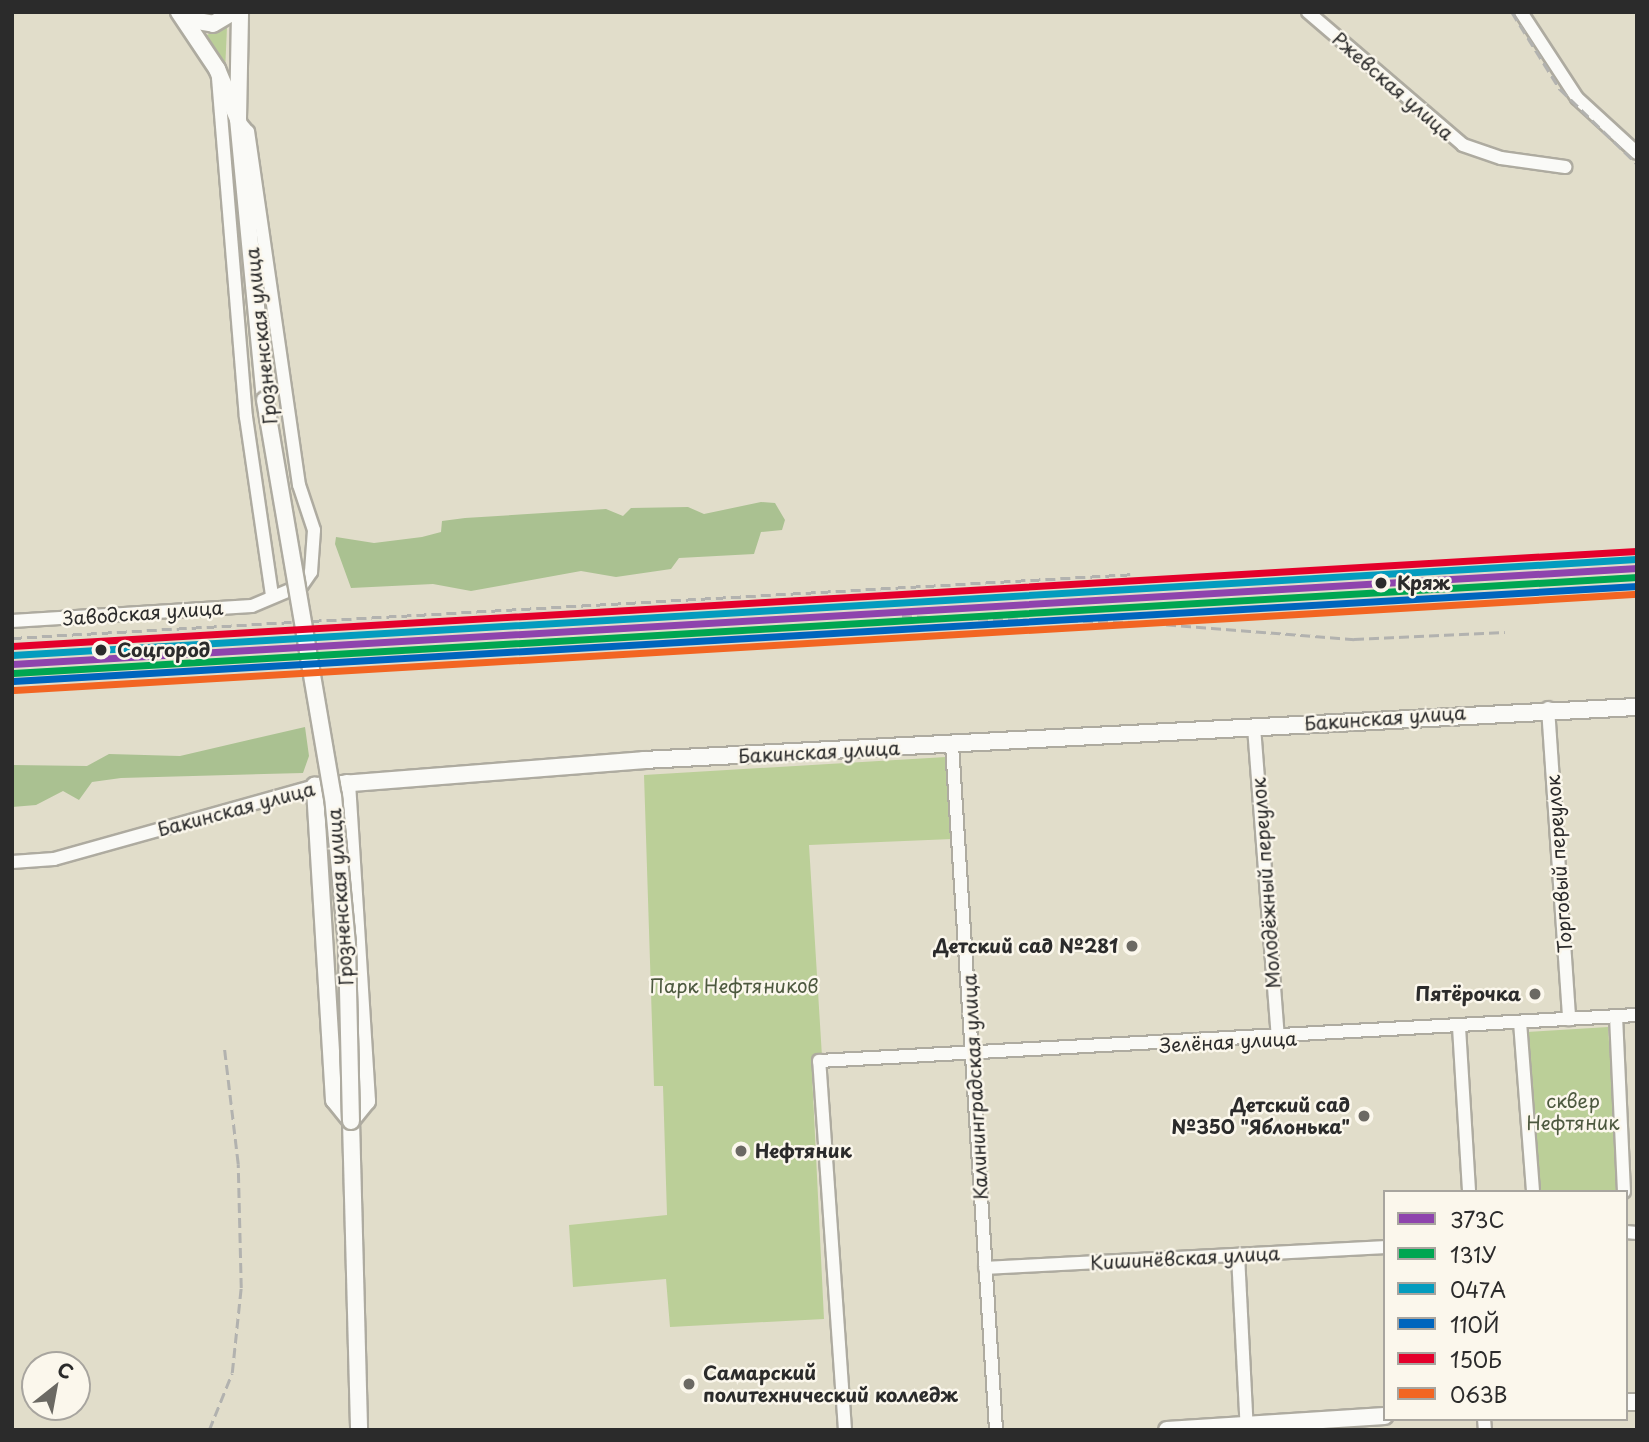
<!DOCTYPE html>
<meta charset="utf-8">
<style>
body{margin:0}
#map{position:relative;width:1649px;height:1442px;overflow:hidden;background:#e1ddca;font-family:"Playpen Sans",sans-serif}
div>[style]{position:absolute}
.green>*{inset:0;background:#bbcf98}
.forest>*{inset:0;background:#aac191}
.roads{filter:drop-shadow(2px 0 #aeaba0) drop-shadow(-2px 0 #aeaba0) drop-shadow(0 2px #aeaba0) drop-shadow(0 -2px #aeaba0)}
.minor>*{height:12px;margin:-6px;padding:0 6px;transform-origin:6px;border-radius:6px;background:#fafaf7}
.major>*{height:16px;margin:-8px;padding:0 8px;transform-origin:8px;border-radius:8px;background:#fafaf7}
.rail>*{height:2.5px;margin-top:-1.25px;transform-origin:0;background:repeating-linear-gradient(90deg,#b2b2af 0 10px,transparent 0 15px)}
.bridges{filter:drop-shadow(2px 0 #aeaba0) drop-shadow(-2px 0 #aeaba0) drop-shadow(0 2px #aeaba0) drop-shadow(0 -2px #aeaba0)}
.major-bridge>*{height:16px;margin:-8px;padding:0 8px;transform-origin:8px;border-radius:8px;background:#fafaf7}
.rail-1>*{height:7px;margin:-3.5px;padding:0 3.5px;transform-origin:3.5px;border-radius:3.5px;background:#8e44ad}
.rail-2>*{height:7px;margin:-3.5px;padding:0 3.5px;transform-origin:3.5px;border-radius:3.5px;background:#00a651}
.rail-3>*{height:7px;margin:-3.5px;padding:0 3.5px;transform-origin:3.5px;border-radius:3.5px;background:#049cbe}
.rail-4>*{height:7px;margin:-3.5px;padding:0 3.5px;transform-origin:3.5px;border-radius:3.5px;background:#0065bd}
.rail-5>*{height:7px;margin:-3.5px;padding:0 3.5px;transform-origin:3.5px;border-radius:3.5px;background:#e4002b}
.rail-6>*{height:7px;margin:-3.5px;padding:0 3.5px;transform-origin:3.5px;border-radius:3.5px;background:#f26522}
.dots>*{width:19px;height:19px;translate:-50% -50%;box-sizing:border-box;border:4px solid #fbf7ec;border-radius:50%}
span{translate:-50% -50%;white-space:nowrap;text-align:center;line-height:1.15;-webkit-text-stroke:5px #fbf7ec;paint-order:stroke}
.street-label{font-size:19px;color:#2b2b2b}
.stop-label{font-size:19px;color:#2b2b2b;font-weight:700}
.left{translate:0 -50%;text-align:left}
.poi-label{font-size:19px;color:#2b2b2b;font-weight:700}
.right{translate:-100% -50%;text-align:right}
.park-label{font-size:19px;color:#4d593f}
.frame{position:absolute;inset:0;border:14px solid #2b2b2b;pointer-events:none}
.legend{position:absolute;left:1383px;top:1190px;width:245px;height:231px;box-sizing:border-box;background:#fbf7ec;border:2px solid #a8a59f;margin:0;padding:9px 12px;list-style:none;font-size:21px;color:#2b2b2b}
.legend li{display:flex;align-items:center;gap:14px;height:35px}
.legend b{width:35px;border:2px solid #a8a59f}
.north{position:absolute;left:21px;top:1351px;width:70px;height:70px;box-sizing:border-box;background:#fbf7ec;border:2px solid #a8a59f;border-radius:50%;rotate:31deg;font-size:19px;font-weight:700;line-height:28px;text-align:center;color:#2b2b2b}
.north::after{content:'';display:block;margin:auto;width:24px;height:32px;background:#6b6963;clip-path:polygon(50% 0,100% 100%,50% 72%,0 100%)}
</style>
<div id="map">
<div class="green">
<i style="clip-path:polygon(227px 27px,225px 72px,204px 36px)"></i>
<i style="clip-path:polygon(946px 757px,952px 839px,809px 845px,823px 1073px,812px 1074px,824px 1319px,670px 1327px,666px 1279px,573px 1287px,569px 1225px,667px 1215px,663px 1086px,654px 1086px,644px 775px)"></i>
<i style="clip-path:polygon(1608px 1027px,1619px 1192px,1538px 1192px,1527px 1032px)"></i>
</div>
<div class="forest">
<i style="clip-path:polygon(761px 502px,775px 503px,785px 520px,782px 530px,761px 532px,754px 554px,679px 558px,671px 569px,616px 577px,581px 571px,471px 591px,433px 584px,351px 588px,335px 544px,336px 537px,374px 543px,422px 537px,441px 532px,442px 521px,465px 518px,606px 509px,623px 516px,631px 508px,688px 507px,704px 514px)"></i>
<i style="clip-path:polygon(305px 727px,309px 756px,303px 773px,121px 778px,92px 782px,79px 800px,63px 791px,36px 805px,12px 807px,12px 765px,87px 766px,109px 754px,180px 756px)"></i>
</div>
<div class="roads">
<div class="minor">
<i style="left:1308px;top:12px;width:204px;rotate:40.6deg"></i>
<i style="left:1463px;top:145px;width:40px;rotate:18.9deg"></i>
<i style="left:1501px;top:158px;width:65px;rotate:8deg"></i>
<i style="left:1521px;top:12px;width:103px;rotate:56.9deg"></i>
<i style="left:1577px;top:98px;width:81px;rotate:42.5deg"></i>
<i style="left:218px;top:78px;width:340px;rotate:85.3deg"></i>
<i style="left:246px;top:417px;width:181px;rotate:81.7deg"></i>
<i style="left:12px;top:621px;width:240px;rotate:-3.6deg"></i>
<i style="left:252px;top:606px;width:54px;rotate:-22.8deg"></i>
<i style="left:302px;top:585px;width:16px;rotate:-55deg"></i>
<i style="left:311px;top:572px;width:42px;rotate:-85.9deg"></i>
<i style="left:314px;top:530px;width:47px;rotate:-108.4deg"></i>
<i style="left:299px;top:485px;width:357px;rotate:-98.2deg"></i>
<i style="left:248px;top:132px;width:16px;rotate:-130deg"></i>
<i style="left:1548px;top:708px;width:312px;rotate:86.1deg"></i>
<i style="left:1254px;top:727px;width:314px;rotate:85.6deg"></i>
<i style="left:952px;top:745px;width:686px;rotate:86.32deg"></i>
<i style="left:12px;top:862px;width:42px;rotate:-4.1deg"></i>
<i style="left:54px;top:859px;width:271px;rotate:-15.6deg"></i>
<i style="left:1616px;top:1016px;width:176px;rotate:87.4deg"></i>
<i style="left:1520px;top:1022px;width:170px;rotate:85.6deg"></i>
<i style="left:1459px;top:1027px;width:165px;rotate:86.5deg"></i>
<i style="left:1626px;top:1232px;width:11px;rotate:5deg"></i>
<i style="left:1238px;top:1255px;width:175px;rotate:87.1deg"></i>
<i style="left:985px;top:1268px;width:401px;rotate:-3deg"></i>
<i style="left:1484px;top:1419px;width:11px;rotate:85deg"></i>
<i style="left:845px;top:1430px;width:370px;rotate:-94deg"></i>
<i style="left:819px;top:1061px;width:819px;rotate:-3.22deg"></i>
</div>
<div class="major">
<i style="left:179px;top:12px;width:69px;rotate:56.3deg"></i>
<i style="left:217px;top:69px;width:54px;rotate:67.2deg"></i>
<i style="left:238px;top:119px;width:282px;rotate:84.5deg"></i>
<i style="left:186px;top:19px;width:27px;rotate:10deg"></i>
<i style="left:213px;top:24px;width:23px;rotate:-31deg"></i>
<i style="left:238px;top:119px;width:107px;rotate:-88.9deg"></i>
<i style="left:347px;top:783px;width:319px;rotate:86.4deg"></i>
<i style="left:367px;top:1101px;width:26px;rotate:129deg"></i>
<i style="left:351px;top:1121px;width:27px;rotate:-129deg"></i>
<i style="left:334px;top:1100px;width:315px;rotate:-93.5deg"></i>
<i style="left:315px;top:786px;width:330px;rotate:-4.5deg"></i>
<i style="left:644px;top:760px;width:994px;rotate:-3.06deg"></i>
<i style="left:351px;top:1121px;width:309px;rotate:88.5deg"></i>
<i style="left:1626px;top:1402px;width:11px"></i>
<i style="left:1167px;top:1430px;width:218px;rotate:-3.7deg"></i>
</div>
</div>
<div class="rail">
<i style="left:1512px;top:12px;width:91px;rotate:58.1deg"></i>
<i style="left:1560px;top:89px;width:107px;rotate:44.2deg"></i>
<i style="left:902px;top:616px;width:53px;rotate:2.2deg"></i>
<i style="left:948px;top:618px;width:188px;rotate:1.2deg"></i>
<i style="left:1136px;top:622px;width:219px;rotate:4.5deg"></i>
<i style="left:1354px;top:639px;width:151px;rotate:-2.7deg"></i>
<i style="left:12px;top:638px;width:1124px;rotate:-3.26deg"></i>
<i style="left:209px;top:1430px;width:61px;rotate:-68deg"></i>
<i style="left:232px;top:1373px;width:85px;rotate:-84deg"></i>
<i style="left:241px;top:1288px;width:124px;rotate:-91.4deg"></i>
<i style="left:238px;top:1164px;width:119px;rotate:-96.8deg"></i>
</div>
<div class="bridges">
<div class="major-bridge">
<i style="left:265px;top:400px;width:402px;rotate:80.3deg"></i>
<i style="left:333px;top:796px;width:150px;rotate:84.6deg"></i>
<i style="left:347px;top:945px;width:176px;rotate:88.7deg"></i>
</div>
</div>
<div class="rail-1">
<i style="left:12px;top:664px;width:1628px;rotate:-3.38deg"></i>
</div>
<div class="rail-2">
<i style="left:13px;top:673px;width:1627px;rotate:-3.38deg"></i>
</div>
<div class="rail-3">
<i style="left:12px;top:655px;width:1627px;rotate:-3.38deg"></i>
</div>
<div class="rail-4">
<i style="left:13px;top:681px;width:1627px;rotate:-3.35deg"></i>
</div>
<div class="rail-5">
<i style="left:12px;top:646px;width:1627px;rotate:-3.35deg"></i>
</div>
<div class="rail-6">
<i style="left:14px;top:690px;width:1626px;rotate:-3.39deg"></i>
</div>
<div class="dots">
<i style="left:1381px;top:583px;background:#2b2b2b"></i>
<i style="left:101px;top:650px;background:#2b2b2b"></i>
<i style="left:1132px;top:946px;background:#6b6963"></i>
<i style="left:1535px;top:994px;background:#6b6963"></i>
<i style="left:1364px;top:1116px;background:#6b6963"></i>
<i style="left:741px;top:1151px;background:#6b6963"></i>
<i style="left:689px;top:1384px;background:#6b6963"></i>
</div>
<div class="street-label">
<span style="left:1393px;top:86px;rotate:41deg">Ржевская улица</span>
<span style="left:261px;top:336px;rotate:-96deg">Грозненская улица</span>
<span style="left:143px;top:613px;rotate:-4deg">Заводская улица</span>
<span style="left:1385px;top:718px;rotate:-4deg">Бакинская улица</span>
<span style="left:819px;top:752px;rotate:-3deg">Бакинская улица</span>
<span style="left:236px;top:809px;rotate:-15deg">Бакинская улица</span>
<span style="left:1559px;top:864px;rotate:-94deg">Торговый переулок</span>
<span style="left:1266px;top:883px;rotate:-94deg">Молодёжный переулок</span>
<span style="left:340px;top:897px;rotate:-94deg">Грозненская улица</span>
<span style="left:1228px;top:1042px;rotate:-3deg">Зелёная улица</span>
<span style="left:975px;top:1087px;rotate:-93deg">Калининградская улица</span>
<span style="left:1185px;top:1258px;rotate:-3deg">Кишинёвская улица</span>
</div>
<div class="stop-label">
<span class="left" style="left:1397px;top:583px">Кряж</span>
<span class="left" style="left:117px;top:650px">Соцгород</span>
</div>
<div class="poi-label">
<span class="right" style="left:1118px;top:946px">Детский сад №281</span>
<span class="right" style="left:1521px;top:994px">Пятёрочка</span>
<span class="right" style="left:1350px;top:1116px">Детский сад<br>№350 "Яблонька"</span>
<span class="left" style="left:755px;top:1151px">Нефтяник</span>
<span class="left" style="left:703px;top:1384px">Самарский<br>политехнический колледж</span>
</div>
<div class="park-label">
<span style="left:734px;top:986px">Парк Нефтяников</span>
<span style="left:1573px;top:1112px">сквер<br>Нефтяник</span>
</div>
<div class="frame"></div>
<ul class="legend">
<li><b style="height:9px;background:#8e44ad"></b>373C</li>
<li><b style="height:9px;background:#00a651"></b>131У</li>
<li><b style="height:9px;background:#049cbe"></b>047А</li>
<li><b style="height:9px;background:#0065bd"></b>110Й</li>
<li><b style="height:9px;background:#e4002b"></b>150Б</li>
<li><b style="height:9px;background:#f26522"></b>063В</li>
</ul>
<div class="north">С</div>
</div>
